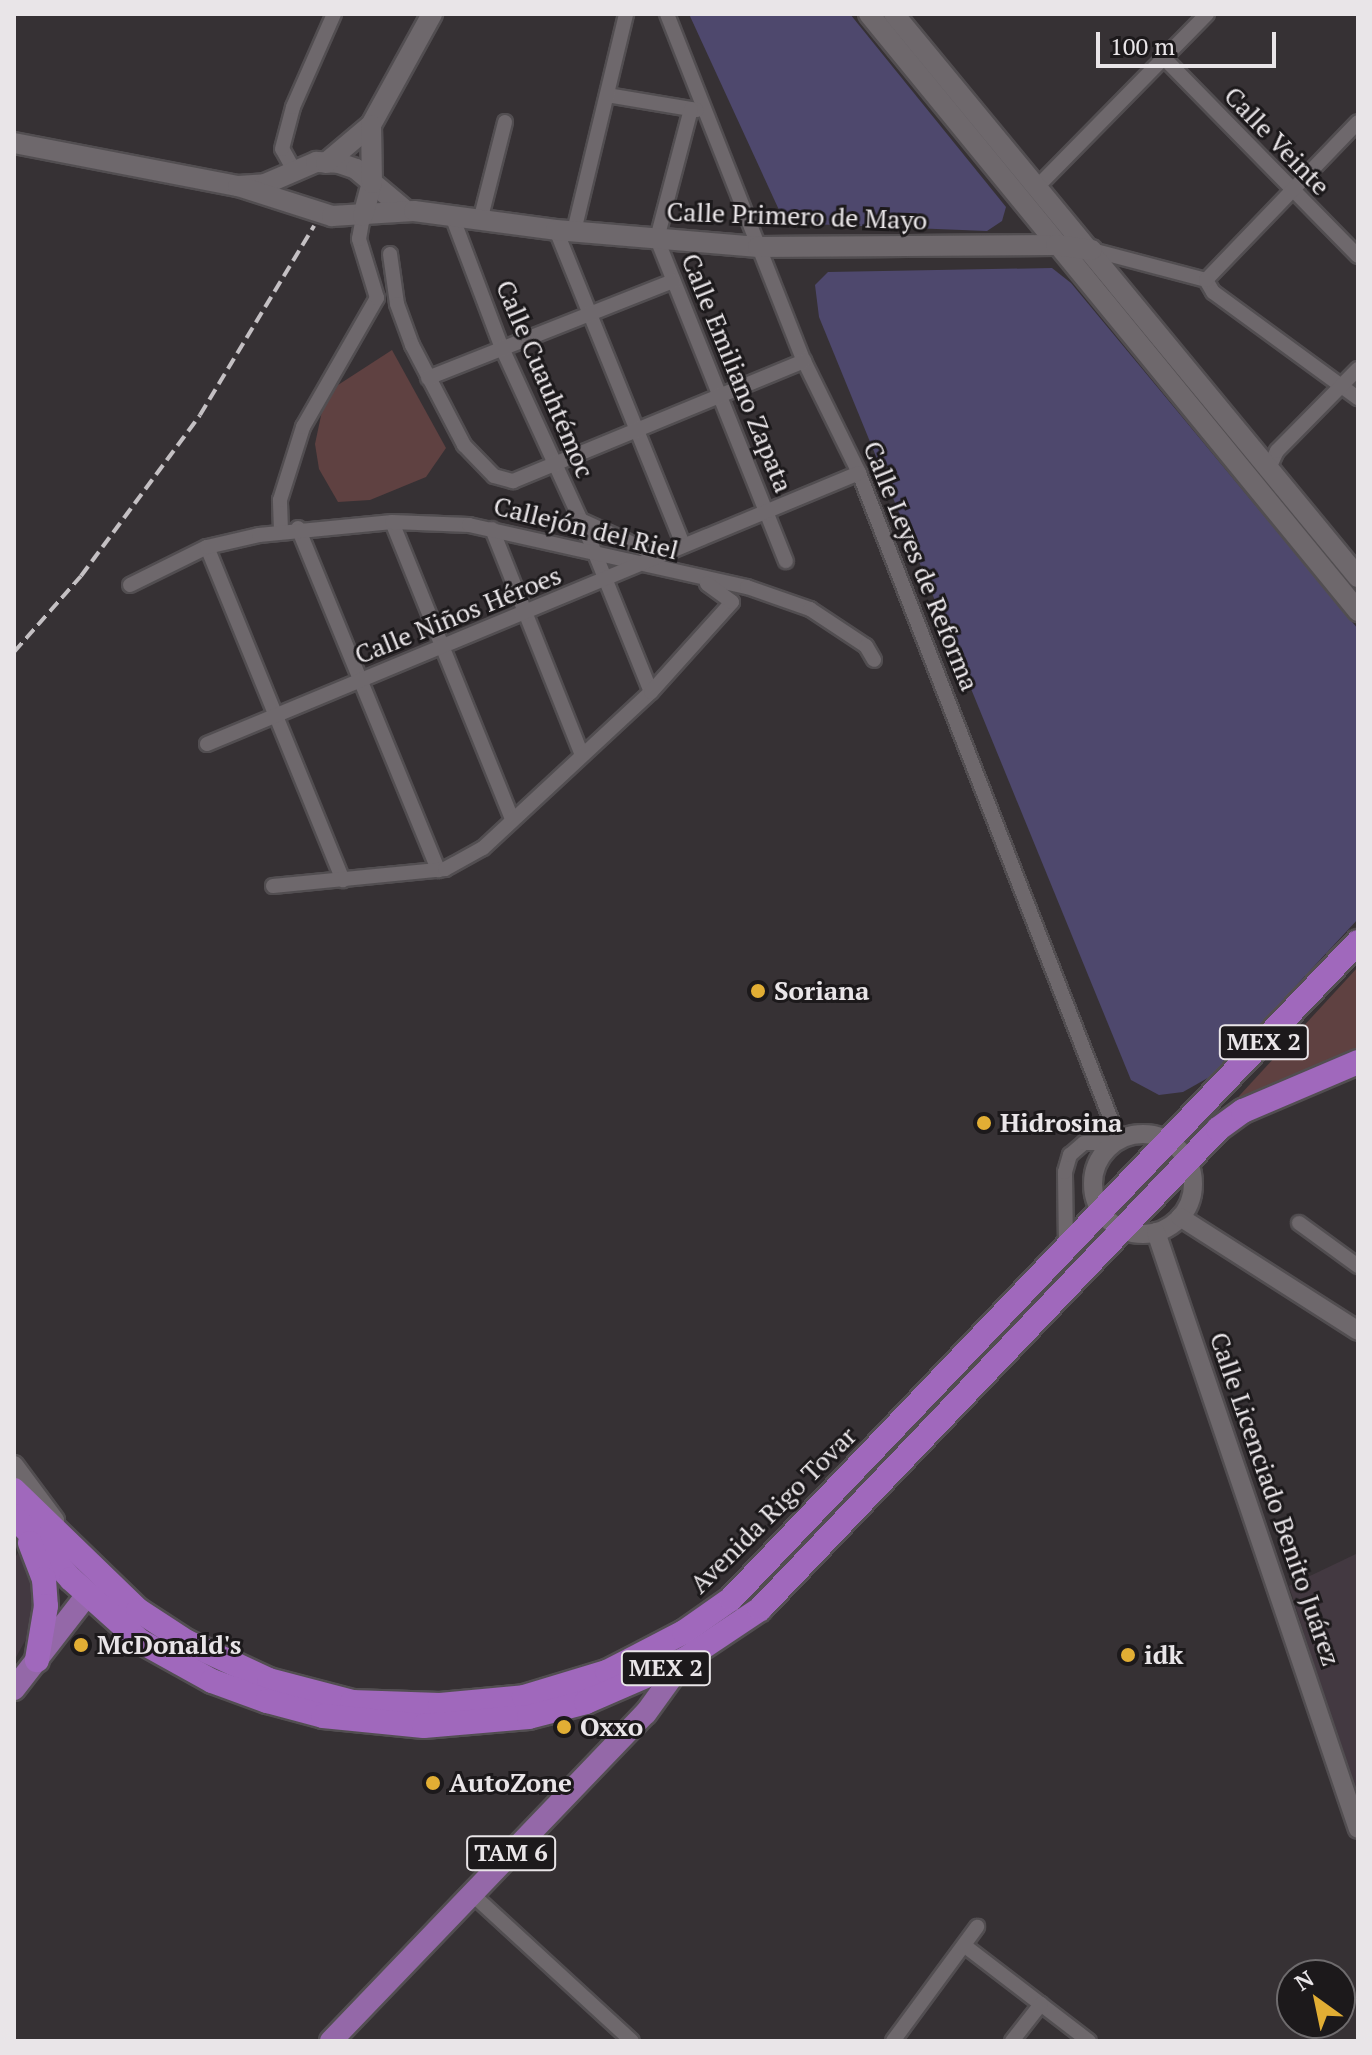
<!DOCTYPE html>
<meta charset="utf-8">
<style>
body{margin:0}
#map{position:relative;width:1372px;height:2055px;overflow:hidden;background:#363134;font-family:"PT Serif",serif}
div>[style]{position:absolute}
.built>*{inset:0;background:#433941}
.green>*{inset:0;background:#5f4141}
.water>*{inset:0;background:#4e486d}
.roads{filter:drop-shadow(2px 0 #524e51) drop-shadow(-2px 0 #524e51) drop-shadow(0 2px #524e51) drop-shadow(0 -2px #524e51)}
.minor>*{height:14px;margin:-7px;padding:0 7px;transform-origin:7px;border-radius:7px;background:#6e686c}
.tertiary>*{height:18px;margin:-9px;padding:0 9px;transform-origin:9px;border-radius:9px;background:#6e686c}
.tertiary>.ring{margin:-9px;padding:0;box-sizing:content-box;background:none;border:18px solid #6e686c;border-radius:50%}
.secondary>*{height:20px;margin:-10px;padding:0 10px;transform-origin:10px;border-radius:10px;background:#6e686c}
.primary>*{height:22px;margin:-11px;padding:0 11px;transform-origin:11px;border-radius:11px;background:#9468a8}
.trunk>*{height:24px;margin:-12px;padding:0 12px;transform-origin:12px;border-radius:12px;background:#a068bc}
.rail>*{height:4px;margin-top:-2px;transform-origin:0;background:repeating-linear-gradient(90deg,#c4c0c3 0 12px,transparent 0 18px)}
.dots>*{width:22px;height:22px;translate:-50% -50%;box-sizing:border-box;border:4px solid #1c191b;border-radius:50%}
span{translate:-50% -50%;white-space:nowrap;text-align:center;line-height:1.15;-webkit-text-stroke:6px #1c191b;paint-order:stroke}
.shield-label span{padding:2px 6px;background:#1c191b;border:2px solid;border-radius:6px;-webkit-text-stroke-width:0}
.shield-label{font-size:24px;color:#e9e5e8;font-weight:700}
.street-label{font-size:26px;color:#e9e5e8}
.poi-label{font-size:26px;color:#e9e5e8;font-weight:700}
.left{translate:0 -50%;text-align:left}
.frame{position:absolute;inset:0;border:16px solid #e9e5e8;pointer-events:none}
.north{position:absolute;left:1276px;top:1959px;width:80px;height:80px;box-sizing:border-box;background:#1c191b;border:2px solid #6e6b6d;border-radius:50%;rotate:327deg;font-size:22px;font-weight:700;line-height:32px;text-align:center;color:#e9e5e8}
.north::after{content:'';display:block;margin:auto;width:28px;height:36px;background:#e2ae34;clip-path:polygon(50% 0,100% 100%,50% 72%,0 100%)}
.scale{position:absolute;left:1096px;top:32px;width:180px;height:36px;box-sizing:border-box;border:4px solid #e9e5e8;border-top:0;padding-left:10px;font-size:24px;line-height:28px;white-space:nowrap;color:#e9e5e8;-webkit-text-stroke:6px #1c191b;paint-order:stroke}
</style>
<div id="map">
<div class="built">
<i style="clip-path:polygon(18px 1553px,34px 1581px,36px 1621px,14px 1661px,14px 1559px)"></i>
<i style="clip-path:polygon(1358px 1553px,1358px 1804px,1289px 1586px)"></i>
</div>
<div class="green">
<i style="clip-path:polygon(392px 350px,446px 448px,426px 477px,370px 500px,338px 502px,319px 469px,315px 444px,322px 411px,338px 385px)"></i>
<i style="clip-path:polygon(1358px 967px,1358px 1050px,1229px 1107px)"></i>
</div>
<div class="water">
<i style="clip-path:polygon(689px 14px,850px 14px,1006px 207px,1002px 221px,987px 231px,785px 223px)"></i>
<i style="clip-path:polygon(1052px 268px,1071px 283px,1358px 629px,1358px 919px,1213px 1075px,1183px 1092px,1159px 1095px,1131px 1080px,819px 317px,815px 285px,828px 272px)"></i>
</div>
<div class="roads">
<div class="minor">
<i style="left:667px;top:14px;width:373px;rotate:68.5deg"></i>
<i style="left:804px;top:361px;width:125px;rotate:63.8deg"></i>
<i style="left:859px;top:473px;width:716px;rotate:68.7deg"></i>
<i style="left:1164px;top:58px;width:277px;rotate:45.6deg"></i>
<i style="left:607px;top:95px;width:91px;rotate:9.5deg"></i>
<i style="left:691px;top:109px;width:134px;rotate:104.7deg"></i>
<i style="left:657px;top:239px;width:347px;rotate:68.2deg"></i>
<i style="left:295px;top:172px;width:26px;rotate:-119deg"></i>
<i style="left:282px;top:149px;width:43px;rotate:-75.3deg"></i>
<i style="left:293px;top:107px;width:102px;rotate:-66.2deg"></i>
<i style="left:1038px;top:186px;width:241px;rotate:-45.5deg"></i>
<i style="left:452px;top:216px;width:141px;rotate:69.3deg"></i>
<i style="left:502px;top:348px;width:207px;rotate:65.4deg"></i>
<i style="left:588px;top:536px;width:168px;rotate:68deg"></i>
<i style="left:480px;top:221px;width:102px;rotate:-75.8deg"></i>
<i style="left:556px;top:230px;width:339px;rotate:68deg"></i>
<i style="left:574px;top:231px;width:223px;rotate:-76.5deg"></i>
<i style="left:1092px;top:250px;width:118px;rotate:14.7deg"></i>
<i style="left:1206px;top:280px;width:14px;rotate:60deg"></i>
<i style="left:1213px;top:292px;width:180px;rotate:36.2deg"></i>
<i style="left:390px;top:254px;width:50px;rotate:82deg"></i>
<i style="left:397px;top:304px;width:44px;rotate:69.9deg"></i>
<i style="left:412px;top:345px;width:113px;rotate:62.5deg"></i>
<i style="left:464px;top:445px;width:43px;rotate:45.9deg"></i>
<i style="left:494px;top:476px;width:20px;rotate:15deg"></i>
<i style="left:513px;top:481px;width:315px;rotate:-22.4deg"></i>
<i style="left:1206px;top:280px;width:219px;rotate:-46.1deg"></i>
<i style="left:428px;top:378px;width:264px;rotate:-21.6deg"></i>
<i style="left:1269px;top:468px;width:19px;rotate:-65deg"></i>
<i style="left:1277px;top:451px;width:115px;rotate:-45.4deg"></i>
<i style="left:581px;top:520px;width:84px;rotate:24.7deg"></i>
<i style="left:392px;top:522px;width:320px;rotate:68deg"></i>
<i style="left:298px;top:528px;width:370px;rotate:67.7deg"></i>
<i style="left:492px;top:529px;width:243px;rotate:68.3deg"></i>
<i style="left:281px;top:531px;width:31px;rotate:-92deg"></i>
<i style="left:280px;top:500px;width:77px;rotate:-72.5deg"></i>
<i style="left:303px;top:427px;width:149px;rotate:-60.2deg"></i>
<i style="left:377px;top:298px;width:62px;rotate:-107deg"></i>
<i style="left:359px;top:239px;width:23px;rotate:-80deg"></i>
<i style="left:207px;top:547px;width:360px;rotate:67.8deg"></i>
<i style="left:130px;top:585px;width:86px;rotate:-26.3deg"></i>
<i style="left:207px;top:547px;width:53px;rotate:-13deg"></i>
<i style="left:259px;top:535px;width:134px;rotate:-5.6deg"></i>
<i style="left:392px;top:522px;width:77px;rotate:2.2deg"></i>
<i style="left:469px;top:525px;width:285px;rotate:12.6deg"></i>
<i style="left:747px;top:587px;width:67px;rotate:19.2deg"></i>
<i style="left:810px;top:609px;width:67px;rotate:33.5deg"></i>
<i style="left:866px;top:646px;width:16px;rotate:60deg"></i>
<i style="left:207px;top:744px;width:706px;rotate:-22.57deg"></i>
<i style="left:273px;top:886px;width:173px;rotate:-5.6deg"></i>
<i style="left:445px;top:869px;width:43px;rotate:-28.9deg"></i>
<i style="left:483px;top:848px;width:229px;rotate:-42.9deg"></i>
<i style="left:651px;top:692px;width:121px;rotate:-48deg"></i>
<i style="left:732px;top:602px;width:31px;rotate:-144deg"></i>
<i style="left:1299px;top:1223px;width:73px;rotate:36.1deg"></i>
<i style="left:1066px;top:1246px;width:74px;rotate:-90.8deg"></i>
<i style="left:1065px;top:1172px;width:18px;rotate:-74deg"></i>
<i style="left:1070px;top:1155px;width:18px;rotate:-41deg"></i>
<i style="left:1084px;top:1143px;width:30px"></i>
<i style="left:472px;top:1894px;width:217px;rotate:42.6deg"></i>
<i style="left:965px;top:1946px;width:156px;rotate:37.5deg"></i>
<i style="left:893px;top:2041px;width:142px;rotate:-53.6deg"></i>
<i style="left:1012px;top:2041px;width:47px;rotate:-51.9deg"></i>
</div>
<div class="tertiary">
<i class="ring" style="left:1093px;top:1134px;width:82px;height:82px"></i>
<i style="left:1180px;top:1217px;width:211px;rotate:32.6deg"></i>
<i style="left:1156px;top:1232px;width:630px;rotate:71.31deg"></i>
<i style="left:14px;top:1465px;width:69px;rotate:53.3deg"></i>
</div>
<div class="secondary">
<i style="left:869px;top:14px;width:772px;rotate:50.68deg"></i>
<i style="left:894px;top:14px;width:730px;rotate:50.51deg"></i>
<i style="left:14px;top:143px;width:228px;rotate:10.9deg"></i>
<i style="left:238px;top:186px;width:27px;rotate:-4deg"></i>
<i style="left:265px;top:184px;width:56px;rotate:-23.3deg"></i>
<i style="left:316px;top:162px;width:23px;rotate:2deg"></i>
<i style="left:339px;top:163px;width:18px;rotate:19deg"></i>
<i style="left:356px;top:169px;width:65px;rotate:40deg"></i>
<i style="left:326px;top:163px;width:59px;rotate:-40.2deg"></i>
<i style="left:371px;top:125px;width:127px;rotate:-61.2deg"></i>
<i style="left:238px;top:186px;width:99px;rotate:17.7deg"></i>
<i style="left:332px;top:216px;width:82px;rotate:-3.5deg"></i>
<i style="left:414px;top:211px;width:143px;rotate:7.6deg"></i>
<i style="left:556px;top:230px;width:203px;rotate:4.8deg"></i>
<i style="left:758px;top:247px;width:298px;rotate:-0.4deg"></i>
<i style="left:1056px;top:245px;width:36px;rotate:8deg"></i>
<i style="left:363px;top:216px;width:34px;rotate:-75deg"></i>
<i style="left:372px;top:183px;width:58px;rotate:-91deg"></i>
</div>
<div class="primary">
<i style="left:14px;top:1689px;width:119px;rotate:-52.2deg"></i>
<i style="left:331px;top:2041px;width:455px;rotate:-46.2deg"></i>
<i style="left:646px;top:1713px;width:67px;rotate:-54.2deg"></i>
</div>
<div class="trunk">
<i style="left:14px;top:1490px;width:173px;rotate:44.1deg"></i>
<i style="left:138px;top:1610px;width:59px;rotate:33.1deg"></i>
<i style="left:187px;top:1642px;width:90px;rotate:24.9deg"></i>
<i style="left:269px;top:1680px;width:86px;rotate:14.8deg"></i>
<i style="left:352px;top:1702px;width:88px;rotate:2deg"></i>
<i style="left:440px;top:1705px;width:84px;rotate:-5.4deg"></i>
<i style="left:524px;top:1697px;width:87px;rotate:-16.8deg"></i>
<i style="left:607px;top:1672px;width:87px;rotate:-27.5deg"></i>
<i style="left:684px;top:1632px;width:57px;rotate:-35.1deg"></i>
<i style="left:731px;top:1599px;width:908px;rotate:-46.34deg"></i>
<i style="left:14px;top:1516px;width:85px;rotate:47.9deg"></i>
<i style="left:71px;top:1579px;width:93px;rotate:41.9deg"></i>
<i style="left:140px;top:1641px;width:82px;rotate:29.1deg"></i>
<i style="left:212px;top:1681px;width:59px;rotate:20deg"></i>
<i style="left:267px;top:1701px;width:58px;rotate:15deg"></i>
<i style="left:323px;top:1716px;width:101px;rotate:5.7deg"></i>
<i style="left:424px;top:1726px;width:105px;rotate:-4.9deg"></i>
<i style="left:529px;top:1717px;width:59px;rotate:-14.7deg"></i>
<i style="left:586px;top:1702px;width:108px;rotate:-23.5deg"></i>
<i style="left:685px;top:1659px;width:90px;rotate:-33.7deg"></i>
<i style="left:760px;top:1609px;width:663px;rotate:-46.34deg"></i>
<i style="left:1218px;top:1129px;width:31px;rotate:-36deg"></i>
<i style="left:1243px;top:1111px;width:125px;rotate:-23.1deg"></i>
<i style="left:30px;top:1543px;width:39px;rotate:69deg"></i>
<i style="left:44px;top:1579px;width:27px;rotate:86deg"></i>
<i style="left:46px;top:1606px;width:55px;rotate:99.5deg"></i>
</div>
</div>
<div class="rail">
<i style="left:14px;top:652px;width:101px;rotate:-48.6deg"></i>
<i style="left:81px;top:576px;width:200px;rotate:-53.5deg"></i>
<i style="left:200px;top:415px;width:221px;rotate:-58.9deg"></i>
</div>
<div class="dots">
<i style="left:758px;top:991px;background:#e2ae34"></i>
<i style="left:984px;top:1123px;background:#e2ae34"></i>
<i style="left:81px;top:1645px;background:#e2ae34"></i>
<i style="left:1128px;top:1655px;background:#e2ae34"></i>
<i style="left:564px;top:1727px;background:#e2ae34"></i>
<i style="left:433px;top:1783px;background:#e2ae34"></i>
</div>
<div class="shield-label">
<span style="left:1264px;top:1042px">MEX 2</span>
<span style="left:666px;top:1668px">MEX 2</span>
<span style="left:511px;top:1853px">TAM 6</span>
</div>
<div class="street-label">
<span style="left:1277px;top:141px;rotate:46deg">Calle Veinte</span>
<span style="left:797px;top:216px;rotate:2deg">Calle Primero de Mayo</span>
<span style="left:737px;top:373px;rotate:68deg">Calle Emiliano Zapata</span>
<span style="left:545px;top:379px;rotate:67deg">Calle Cuauhtémoc</span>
<span style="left:586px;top:528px;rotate:14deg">Callejón del Riel</span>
<span style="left:921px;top:566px;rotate:68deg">Calle Leyes de Reforma</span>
<span style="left:458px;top:615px;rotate:-22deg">Calle Niños Héroes</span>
<span style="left:1275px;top:1499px;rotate:71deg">Calle Licenciado Benito Juárez</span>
<span style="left:773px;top:1510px;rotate:-45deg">Avenida Rigo Tovar</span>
</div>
<div class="poi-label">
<span class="left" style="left:774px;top:991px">Soriana</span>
<span class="left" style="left:1000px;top:1123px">Hidrosina</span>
<span class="left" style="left:97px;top:1645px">McDonald's</span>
<span class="left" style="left:1144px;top:1655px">idk</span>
<span class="left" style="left:580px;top:1727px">Oxxo</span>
<span class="left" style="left:449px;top:1783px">AutoZone</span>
</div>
<div class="frame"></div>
<div class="north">N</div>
<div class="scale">100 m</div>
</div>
